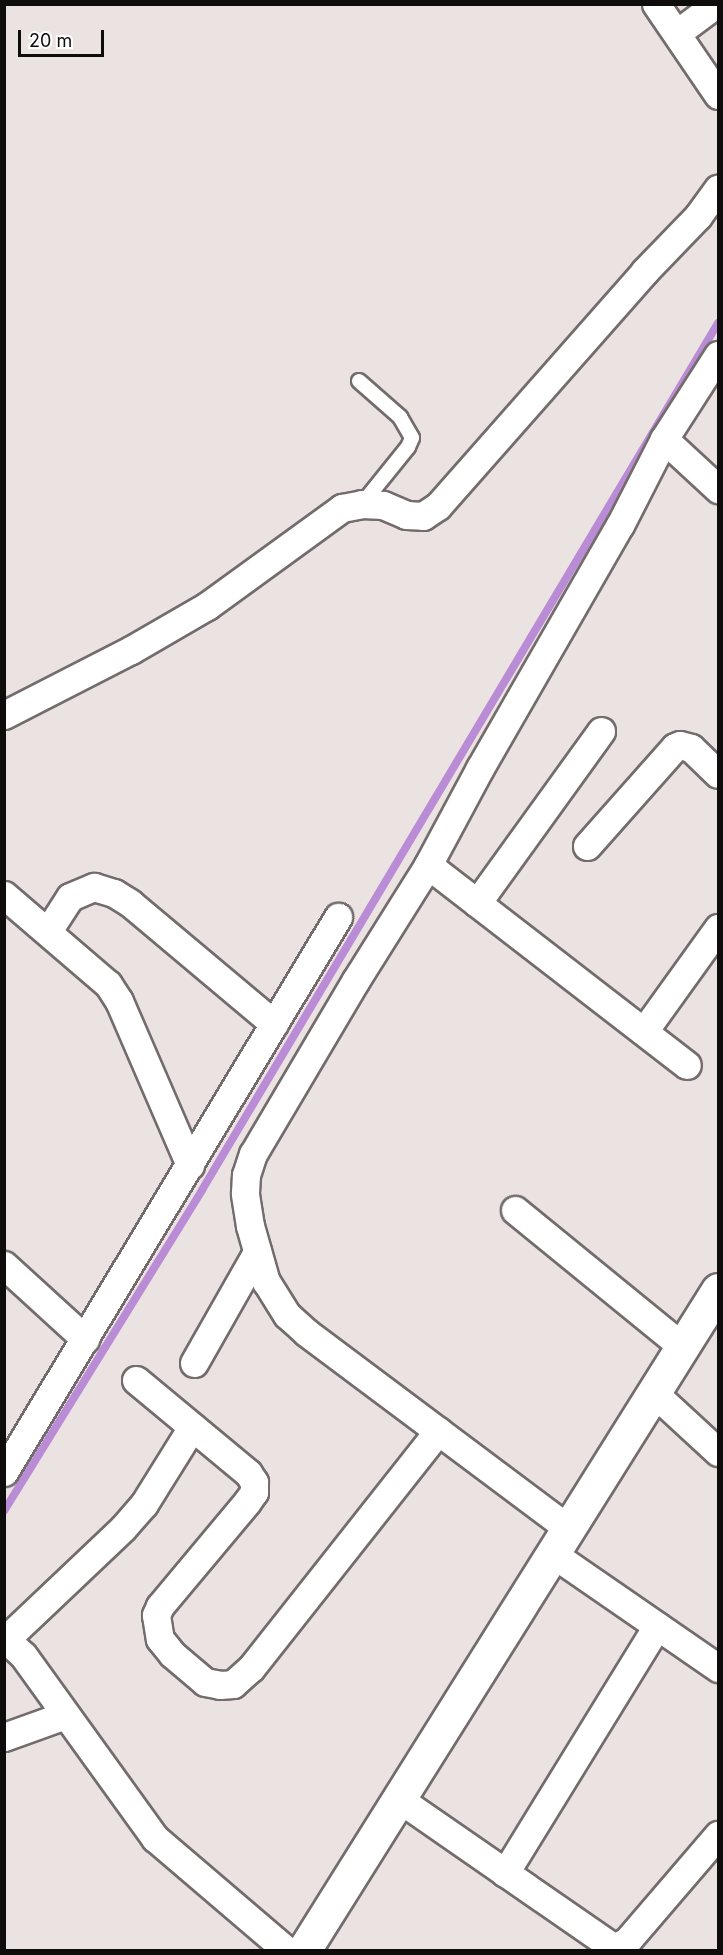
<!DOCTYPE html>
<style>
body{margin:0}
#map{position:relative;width:723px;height:1955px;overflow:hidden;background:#ebe2e2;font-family:Inter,sans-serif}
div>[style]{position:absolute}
.stream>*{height:8px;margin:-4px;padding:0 4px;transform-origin:4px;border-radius:4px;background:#ba8cd5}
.roads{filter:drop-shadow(2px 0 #746c6c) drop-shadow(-2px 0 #746c6c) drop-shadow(0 2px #746c6c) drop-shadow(0 -2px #746c6c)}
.lane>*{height:14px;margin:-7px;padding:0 7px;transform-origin:7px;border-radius:7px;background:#fff}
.street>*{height:27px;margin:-13.5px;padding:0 13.5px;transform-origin:13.5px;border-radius:13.5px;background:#fff}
.secondary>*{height:33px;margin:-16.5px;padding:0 16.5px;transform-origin:16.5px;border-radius:16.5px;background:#fff}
span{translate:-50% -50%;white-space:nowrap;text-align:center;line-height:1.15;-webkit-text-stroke:5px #fff;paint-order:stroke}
.frame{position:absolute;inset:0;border:6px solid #0f0c0c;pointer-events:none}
.scale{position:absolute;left:18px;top:30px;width:86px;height:27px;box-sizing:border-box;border:3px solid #0f0c0c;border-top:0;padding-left:8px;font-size:18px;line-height:21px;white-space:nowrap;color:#0f0c0c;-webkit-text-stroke:4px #fff;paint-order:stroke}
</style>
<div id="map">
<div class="stream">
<i style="left:4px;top:1511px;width:377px;rotate:-58.3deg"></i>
<i style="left:202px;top:1190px;width:1009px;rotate:-59.24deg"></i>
</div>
<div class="roads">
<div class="lane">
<i style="left:359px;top:381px;width:55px;rotate:41.3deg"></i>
<i style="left:400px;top:417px;width:24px;rotate:60deg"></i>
<i style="left:412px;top:438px;width:10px;rotate:114deg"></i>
<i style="left:408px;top:447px;width:73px;rotate:128.9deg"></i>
</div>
<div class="street">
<i style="left:656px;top:4px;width:110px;rotate:55.7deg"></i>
<i style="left:677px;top:33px;width:49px;rotate:-36.6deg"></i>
<i style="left:664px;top:439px;width:74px;rotate:42.8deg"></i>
<i style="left:4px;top:715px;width:143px;rotate:-27.1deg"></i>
<i style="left:131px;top:650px;width:88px;rotate:-30.1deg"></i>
<i style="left:207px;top:606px;width:167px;rotate:-36deg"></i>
<i style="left:342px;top:508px;width:20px;rotate:-11deg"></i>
<i style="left:362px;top:504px;width:21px;rotate:3deg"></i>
<i style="left:383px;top:505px;width:25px;rotate:23deg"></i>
<i style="left:406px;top:515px;width:17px;rotate:3deg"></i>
<i style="left:423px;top:516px;width:18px;rotate:-34deg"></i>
<i style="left:438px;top:506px;width:312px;rotate:-48.6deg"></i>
<i style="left:644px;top:272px;width:78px;rotate:-46deg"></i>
<i style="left:698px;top:216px;width:34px;rotate:-54deg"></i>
<i style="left:587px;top:846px;width:132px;rotate:-48.4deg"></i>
<i style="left:675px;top:747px;width:5px;rotate:-22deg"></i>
<i style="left:680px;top:745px;width:11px;rotate:15deg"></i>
<i style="left:691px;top:748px;width:37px;rotate:44deg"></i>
<i style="left:428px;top:865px;width:327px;rotate:37.7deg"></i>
<i style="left:4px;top:895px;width:137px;rotate:40.6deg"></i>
<i style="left:108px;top:984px;width:20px;rotate:57deg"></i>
<i style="left:119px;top:1001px;width:179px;rotate:66.6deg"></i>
<i style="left:477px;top:903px;width:212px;rotate:-54.2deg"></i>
<i style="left:48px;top:931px;width:40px;rotate:-57.1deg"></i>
<i style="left:70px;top:897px;width:26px;rotate:-23deg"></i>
<i style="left:94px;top:887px;width:21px;rotate:17deg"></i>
<i style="left:114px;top:893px;width:19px;rotate:32deg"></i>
<i style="left:130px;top:903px;width:188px;rotate:40deg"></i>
<i style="left:644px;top:1031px;width:127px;rotate:-54.3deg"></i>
<i style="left:515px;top:1210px;width:217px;rotate:39.2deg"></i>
<i style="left:4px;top:1265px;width:110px;rotate:42.4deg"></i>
<i style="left:194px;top:1363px;width:128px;rotate:-60.4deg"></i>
<i style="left:136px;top:1380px;width:146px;rotate:39.7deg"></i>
<i style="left:248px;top:1473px;width:11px;rotate:56deg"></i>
<i style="left:254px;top:1482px;width:10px;rotate:90deg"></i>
<i style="left:254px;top:1492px;width:12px;rotate:125deg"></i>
<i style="left:247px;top:1502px;width:136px;rotate:129.9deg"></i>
<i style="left:160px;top:1606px;width:10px;rotate:114deg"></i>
<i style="left:156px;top:1615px;width:24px;rotate:81deg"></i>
<i style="left:160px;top:1639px;width:19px;rotate:51deg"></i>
<i style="left:172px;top:1654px;width:43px;rotate:40.3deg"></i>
<i style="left:205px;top:1682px;width:15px;rotate:11deg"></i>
<i style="left:220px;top:1685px;width:13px;rotate:-4deg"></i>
<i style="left:233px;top:1684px;width:24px;rotate:-42deg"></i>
<i style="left:251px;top:1668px;width:302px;rotate:-51.7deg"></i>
<i style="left:654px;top:1393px;width:87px;rotate:42.7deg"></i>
<i style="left:4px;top:1472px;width:648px;rotate:-58.96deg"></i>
<i style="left:569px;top:1529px;width:329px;rotate:-143.2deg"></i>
<i style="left:306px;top:1332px;width:25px;rotate:-138deg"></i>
<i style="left:287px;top:1315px;width:39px;rotate:-122deg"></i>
<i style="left:266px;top:1282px;width:58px;rotate:-105.9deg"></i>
<i style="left:250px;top:1226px;width:33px;rotate:-99deg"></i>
<i style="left:245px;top:1193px;width:18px;rotate:-87deg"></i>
<i style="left:246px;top:1175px;width:22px;rotate:-72deg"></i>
<i style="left:253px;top:1154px;width:202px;rotate:-59.4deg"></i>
<i style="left:356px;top:980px;width:136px;rotate:-57.9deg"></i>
<i style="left:428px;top:865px;width:110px;rotate:-61.8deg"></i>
<i style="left:480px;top:768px;width:280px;rotate:-60.1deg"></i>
<i style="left:620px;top:525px;width:97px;rotate:-62.9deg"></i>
<i style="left:664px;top:439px;width:100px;rotate:-57.3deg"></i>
<i style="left:553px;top:1554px;width:201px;rotate:34.6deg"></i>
<i style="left:4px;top:1638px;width:25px;rotate:42deg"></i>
<i style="left:23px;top:1655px;width:226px;rotate:54.2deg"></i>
<i style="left:155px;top:1838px;width:172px;rotate:40.5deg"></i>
<i style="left:6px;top:1639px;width:161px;rotate:-43.5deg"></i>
<i style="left:123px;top:1528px;width:32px;rotate:-49deg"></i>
<i style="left:144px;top:1504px;width:91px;rotate:-58.1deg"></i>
<i style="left:4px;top:1737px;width:65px;rotate:-19.8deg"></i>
<i style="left:399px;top:1799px;width:262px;rotate:34.7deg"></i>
<i style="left:614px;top:1948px;width:15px;rotate:-28deg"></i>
<i style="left:627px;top:1941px;width:140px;rotate:-49.4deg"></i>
<i style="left:505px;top:1873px;width:290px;rotate:-58.4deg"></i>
</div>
<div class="secondary">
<i style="left:304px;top:1950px;width:779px;rotate:-57.9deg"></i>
</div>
</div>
<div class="frame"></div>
<div class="scale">20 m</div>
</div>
